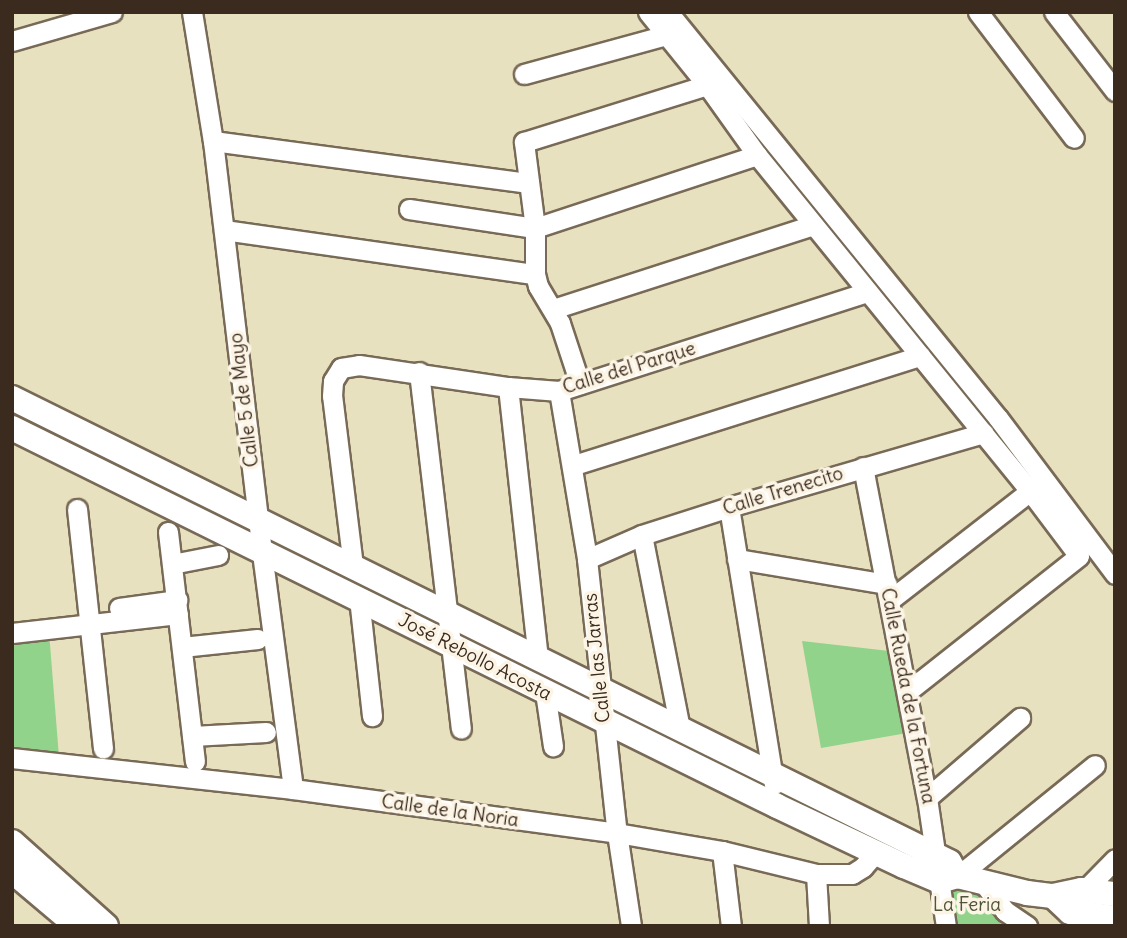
<!DOCTYPE html>
<meta charset="utf-8">
<style>
body{margin:0}
#map{position:relative;width:1127px;height:938px;overflow:hidden;background:#e8e1bf;font-family:Delius,sans-serif}
div>[style]{position:absolute}
.green>*{inset:0;background:#91d38a}
.roads{filter:drop-shadow(2px 0 #786a56) drop-shadow(-2px 0 #786a56) drop-shadow(0 2px #786a56) drop-shadow(0 -2px #786a56)}
.minor>*{height:19px;margin:-9.5px;padding:0 9.5px;transform-origin:9.5px;border-radius:9.5px;background:#fff}
.major>*{height:24px;margin:-12px;padding:0 12px;transform-origin:12px;border-radius:12px;background:#fff}
span{translate:-50% -50%;white-space:nowrap;text-align:center;line-height:1.15;-webkit-text-stroke:7px #fcf5e5;paint-order:stroke}
.street-label{font-size:19px;color:#3b2a1e}
.park-label{font-size:19px;color:#505439}
.frame{position:absolute;inset:0;border:14px solid #3b2a1e;pointer-events:none}
</style>
<div id="map">
<div class="green">
<i style="clip-path:polygon(49px 632px,59px 757px,12px 753px,12px 636px)"></i>
<i style="clip-path:polygon(802px 641px,898px 652px,913px 732px,821px 748px)"></i>
<i style="clip-path:polygon(945px 885px,982px 890px,1005px 921px,997px 926px,950px 926px)"></i>
</div>
<div class="roads">
<div class="minor">
<i style="left:192px;top:12px;width:131px;rotate:80.8deg"></i>
<i style="left:213px;top:141px;width:415px;rotate:83.2deg"></i>
<i style="left:262px;top:553px;width:238px;rotate:82.5deg"></i>
<i style="left:648px;top:12px;width:94px;rotate:51.1deg"></i>
<i style="left:707px;top:85px;width:86px;rotate:54.5deg"></i>
<i style="left:757px;top:155px;width:433px;rotate:50.9deg"></i>
<i style="left:1030px;top:491px;width:81px;rotate:53deg"></i>
<i style="left:1079px;top:556px;width:219px;rotate:141.7deg"></i>
<i style="left:668px;top:12px;width:523px;rotate:50.9deg"></i>
<i style="left:998px;top:418px;width:195px;rotate:53.1deg"></i>
<i style="left:978px;top:12px;width:158px;rotate:52.7deg"></i>
<i style="left:1054px;top:12px;width:100px;rotate:52.3deg"></i>
<i style="left:12px;top:41px;width:104px;rotate:-16.2deg"></i>
<i style="left:524px;top:74px;width:148px;rotate:-15.3deg"></i>
<i style="left:213px;top:141px;width:319px;rotate:7.6deg"></i>
<i style="left:409px;top:209px;width:127px;rotate:8.6deg"></i>
<i style="left:535px;top:228px;width:234px;rotate:-18.2deg"></i>
<i style="left:224px;top:230px;width:314px;rotate:8.1deg"></i>
<i style="left:553px;top:309px;width:273px;rotate:-17.9deg"></i>
<i style="left:419px;top:372px;width:359px;rotate:83.3deg"></i>
<i style="left:580px;top:384px;width:64px;rotate:-108.2deg"></i>
<i style="left:560px;top:323px;width:43px;rotate:-120.7deg"></i>
<i style="left:538px;top:286px;width:12px;rotate:-104deg"></i>
<i style="left:535px;top:274px;width:46px;rotate:-90deg"></i>
<i style="left:535px;top:228px;width:87px;rotate:-97.3deg"></i>
<i style="left:524px;top:142px;width:192px;rotate:-17.3deg"></i>
<i style="left:508px;top:387px;width:275px;rotate:83.7deg"></i>
<i style="left:559px;top:391px;width:170px;rotate:80.5deg"></i>
<i style="left:587px;top:559px;width:276px;rotate:83.8deg"></i>
<i style="left:617px;top:833px;width:94px;rotate:81.4deg"></i>
<i style="left:574px;top:465px;width:363px;rotate:-17.5deg"></i>
<i style="left:863px;top:467px;width:337px;rotate:79.1deg"></i>
<i style="left:927px;top:798px;width:129px;rotate:81.6deg"></i>
<i style="left:729px;top:507px;width:281px;rotate:80.8deg"></i>
<i style="left:77px;top:509px;width:241px;rotate:83.8deg"></i>
<i style="left:168px;top:532px;width:231px;rotate:83.3deg"></i>
<i style="left:642px;top:535px;width:197px;rotate:78.9deg"></i>
<i style="left:587px;top:559px;width:60px;rotate:-23.6deg"></i>
<i style="left:642px;top:535px;width:91px;rotate:-17.8deg"></i>
<i style="left:729px;top:507px;width:265px;rotate:-16.2deg"></i>
<i style="left:737px;top:559px;width:152px;rotate:9.5deg"></i>
<i style="left:172px;top:564px;width:47px;rotate:-11.1deg"></i>
<i style="left:353px;top:566px;width:171px;rotate:-97deg"></i>
<i style="left:332px;top:396px;width:15px;rotate:-86deg"></i>
<i style="left:333px;top:381px;width:15px;rotate:-58deg"></i>
<i style="left:341px;top:368px;width:18px;rotate:-9deg"></i>
<i style="left:359px;top:365px;width:151px;rotate:8.4deg"></i>
<i style="left:508px;top:387px;width:51px;rotate:4.5deg"></i>
<i style="left:559px;top:391px;width:324px;rotate:-17.8deg"></i>
<i style="left:359px;top:598px;width:119px;rotate:83.7deg"></i>
<i style="left:890px;top:600px;width:177px;rotate:-37.9deg"></i>
<i style="left:119px;top:608px;width:59px;rotate:-7.9deg"></i>
<i style="left:12px;top:633px;width:167px;rotate:-6.5deg"></i>
<i style="left:182px;top:647px;width:76px;rotate:-6deg"></i>
<i style="left:545px;top:692px;width:55px;rotate:81.6deg"></i>
<i style="left:192px;top:736px;width:74px;rotate:-3.1deg"></i>
<i style="left:12px;top:758px;width:283px;rotate:6.3deg"></i>
<i style="left:293px;top:789px;width:327px;rotate:7.7deg"></i>
<i style="left:617px;top:833px;width:107px;rotate:9.7deg"></i>
<i style="left:722px;top:851px;width:97px;rotate:13.7deg"></i>
<i style="left:816px;top:874px;width:36px"></i>
<i style="left:852px;top:874px;width:13px;rotate:-32deg"></i>
<i style="left:863px;top:867px;width:20px;rotate:-49deg"></i>
<i style="left:927px;top:798px;width:123px;rotate:-40.7deg"></i>
<i style="left:722px;top:851px;width:76px;rotate:83.2deg"></i>
<i style="left:816px;top:874px;width:52px;rotate:86.7deg"></i>
<i style="left:958px;top:876px;width:176px;rotate:-39deg"></i>
<i style="left:984px;top:884px;width:34px;rotate:52deg"></i>
<i style="left:1005px;top:911px;width:27px;rotate:34deg"></i>
<i style="left:1077px;top:898px;width:54px;rotate:-45.7deg"></i>
</div>
<div class="major">
<i style="left:12px;top:398px;width:1046px;rotate:26.34deg"></i>
<i style="left:949px;top:862px;width:17px;rotate:57deg"></i>
<i style="left:12px;top:428px;width:853px;rotate:26.29deg"></i>
<i style="left:777px;top:806px;width:140px;rotate:25.3deg"></i>
<i style="left:904px;top:866px;width:39px;rotate:23deg"></i>
<i style="left:940px;top:881px;width:19px;rotate:-16deg"></i>
<i style="left:958px;top:876px;width:71px;rotate:13.8deg"></i>
<i style="left:1027px;top:893px;width:26px;rotate:7deg"></i>
<i style="left:1053px;top:896px;width:29px;rotate:-12deg"></i>
<i style="left:1081px;top:890px;width:34px;rotate:7deg"></i>
<i style="left:12px;top:842px;width:126px;rotate:41.8deg"></i>
<i style="left:12px;top:871px;width:85px;rotate:40.2deg"></i>
<i style="left:1053px;top:896px;width:23px;rotate:43deg"></i>
<i style="left:1070px;top:912px;width:45px;rotate:7.6deg"></i>
</div>
</div>
<div class="street-label">
<span style="left:629px;top:368px;rotate:-17deg">Calle del Parque</span>
<span style="left:244px;top:400px;rotate:-97deg">Calle 5 de Mayo</span>
<span style="left:783px;top:491px;rotate:-17deg">Calle Trenecito</span>
<span style="left:475px;top:657px;rotate:27deg">José Rebollo Acosta</span>
<span style="left:597px;top:658px;rotate:-96deg">Calle las Jarras</span>
<span style="left:908px;top:696px;rotate:79deg">Calle Rueda de la Fortuna</span>
<span style="left:450px;top:811px;rotate:8deg">Calle de la Noria</span>
</div>
<div class="park-label">
<span style="left:967px;top:905px">La Feria</span>
</div>
<div class="frame"></div>
</div>
